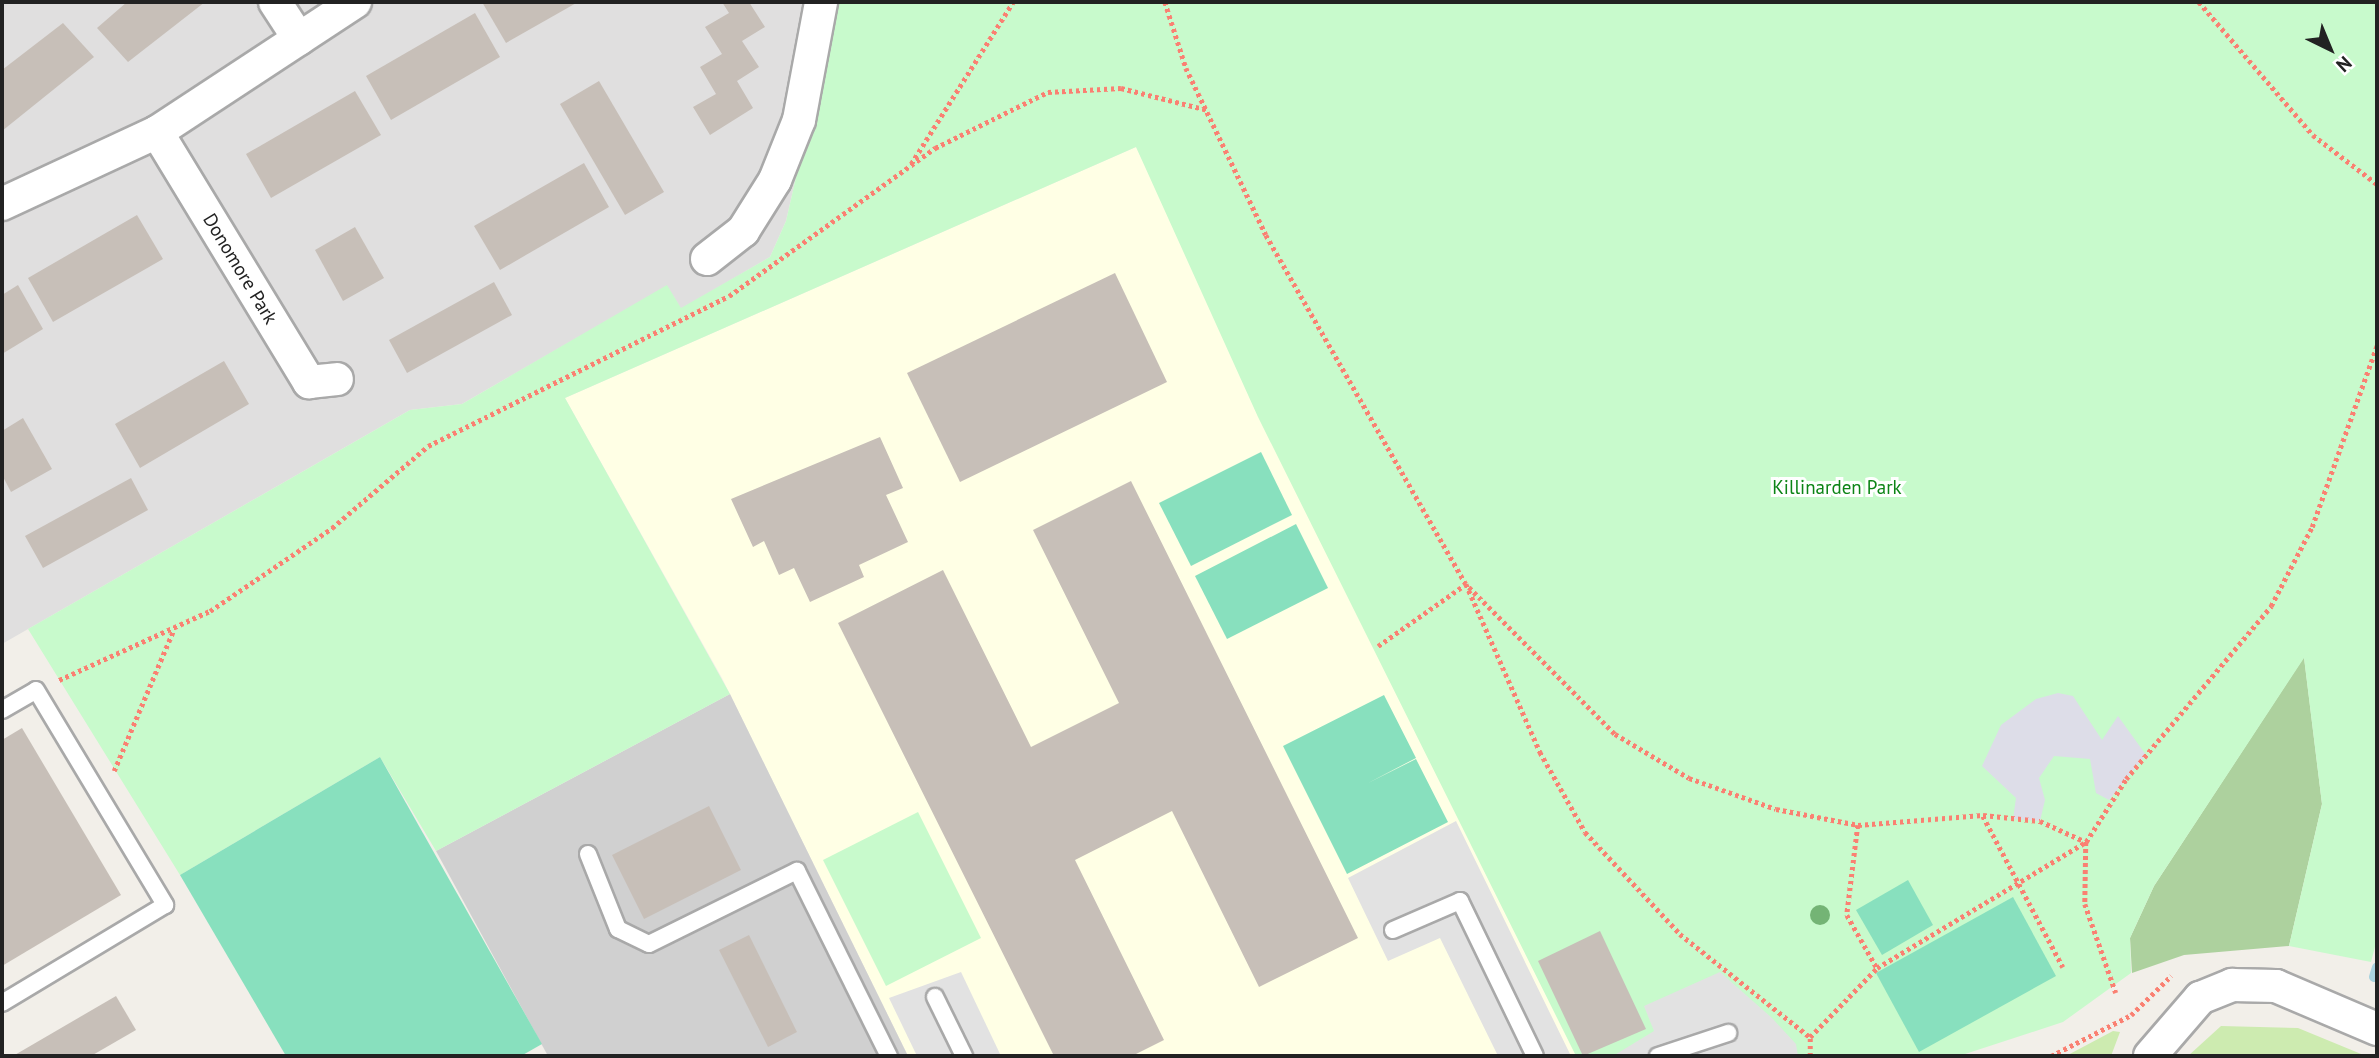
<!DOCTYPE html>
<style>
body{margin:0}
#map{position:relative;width:2379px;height:1058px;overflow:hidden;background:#f2efe9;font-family:"PT Sans",sans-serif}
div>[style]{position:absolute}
.residential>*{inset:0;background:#e0dfdf}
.education>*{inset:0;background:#ffffe5}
.religious>*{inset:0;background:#d0d0d0}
.grass>*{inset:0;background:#cdebb0}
.forest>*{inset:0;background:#add19e}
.park>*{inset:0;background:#c8facc}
.pitch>*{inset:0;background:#88e0be}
.parking>*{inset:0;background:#e2e2e2}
.plaza>*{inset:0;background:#dddde8}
.stream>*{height:10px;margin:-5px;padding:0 5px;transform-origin:5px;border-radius:5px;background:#aad3df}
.building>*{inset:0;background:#c7bfb8}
.path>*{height:4.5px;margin-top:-2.25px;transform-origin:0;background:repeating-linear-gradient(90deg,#fa8072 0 3.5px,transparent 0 7px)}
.roads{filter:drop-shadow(2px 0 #a9a9a9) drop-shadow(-2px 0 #a9a9a9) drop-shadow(0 2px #a9a9a9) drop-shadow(0 -2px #a9a9a9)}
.lane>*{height:16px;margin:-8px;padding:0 8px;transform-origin:8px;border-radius:8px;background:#fff}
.street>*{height:32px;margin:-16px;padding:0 16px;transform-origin:16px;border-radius:16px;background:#fff}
.trees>*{width:20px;height:20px;margin:-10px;border-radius:50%;background:#74b475}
span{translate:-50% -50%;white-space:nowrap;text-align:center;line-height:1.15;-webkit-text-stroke:6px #fff;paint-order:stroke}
.street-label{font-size:19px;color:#222}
.park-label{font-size:19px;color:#0c8416}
.frame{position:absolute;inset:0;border:4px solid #222;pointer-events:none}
.north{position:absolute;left:2295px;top:14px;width:70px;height:70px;-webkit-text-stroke:5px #fff;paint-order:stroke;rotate:137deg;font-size:19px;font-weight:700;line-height:28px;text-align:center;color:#222}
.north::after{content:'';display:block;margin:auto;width:24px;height:32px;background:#222;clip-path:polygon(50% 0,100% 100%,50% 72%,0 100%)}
</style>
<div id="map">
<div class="residential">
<i style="clip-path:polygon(2px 2px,836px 2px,786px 221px,770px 257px,681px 309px,667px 286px,462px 404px,410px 410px,2px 644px)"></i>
</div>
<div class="education">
<i style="clip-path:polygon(1136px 147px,1577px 1056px,908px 1056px,722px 678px,565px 398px)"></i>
</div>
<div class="religious">
<i style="clip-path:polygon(730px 694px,908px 1056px,548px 1056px,436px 851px)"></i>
</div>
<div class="grass">
<i style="clip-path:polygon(2221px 1026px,2298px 1028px,2366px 1056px,2188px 1056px)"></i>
<i style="clip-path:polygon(2113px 1031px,2120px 1032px,2111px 1056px,2066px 1056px)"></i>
</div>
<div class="forest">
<i style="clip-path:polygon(2304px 657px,2322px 804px,2289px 946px,2184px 955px,2132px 973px,2130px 938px,2154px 886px)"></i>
</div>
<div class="park">
<i style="clip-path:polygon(836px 2px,2377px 2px,2377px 939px,2371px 962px,2289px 946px,2322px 804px,2304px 658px,2154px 886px,2130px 938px,2131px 973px,2063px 1022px,1959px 1056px,1576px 1056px,1258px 417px,1136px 147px,565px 398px,730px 694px,436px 851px,380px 757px,180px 875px,28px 629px,410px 410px,462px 404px,667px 285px,681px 308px,770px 257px,786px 221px)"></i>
<i style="clip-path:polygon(918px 812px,981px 938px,886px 986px,823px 860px)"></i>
</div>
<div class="pitch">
<i style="clip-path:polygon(1261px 452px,1292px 515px,1191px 566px,1159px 503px)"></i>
<i style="clip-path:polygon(1296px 524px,1328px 588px,1227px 639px,1195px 576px)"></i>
<i style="clip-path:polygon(1384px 695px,1416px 758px,1368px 783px,1416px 759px,1448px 822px,1347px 874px,1283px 746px)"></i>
<i style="clip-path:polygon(380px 757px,542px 1044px,521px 1056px,286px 1056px,180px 875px)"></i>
<i style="clip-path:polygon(1908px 880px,1933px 925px,1882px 955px,1856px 910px)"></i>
<i style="clip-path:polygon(2013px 897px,2056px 976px,1919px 1052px,1876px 973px)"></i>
</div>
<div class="parking">
<i style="clip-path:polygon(1456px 821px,1571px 1056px,1498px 1056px,1440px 938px,1388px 961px,1348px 878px)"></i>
<i style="clip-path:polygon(961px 972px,1001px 1056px,917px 1056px,889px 998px)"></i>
<i style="clip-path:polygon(1720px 972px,1772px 1018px,1796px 1044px,1798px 1056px,1613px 1056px,1654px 1031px,1644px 1006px)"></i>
</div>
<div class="plaza">
<i style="clip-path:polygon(2058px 693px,2073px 696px,2102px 740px,2118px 716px,2146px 755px,2109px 800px,2096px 793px,2090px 759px,2054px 756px,2039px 778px,2045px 800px,2040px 821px,2013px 819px,2016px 798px,1982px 766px,2001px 725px,2036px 699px)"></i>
</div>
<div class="stream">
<i style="left:2374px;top:977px;width:10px;rotate:-73deg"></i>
</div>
<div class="building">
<i style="clip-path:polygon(127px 2px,205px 2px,128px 62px,97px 28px)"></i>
<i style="clip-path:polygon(482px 2px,578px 2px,506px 43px)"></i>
<i style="clip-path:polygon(722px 2px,749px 2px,765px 27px,742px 41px,759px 67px,737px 81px,753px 108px,710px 135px,693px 107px,716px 94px,700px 67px,722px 54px,705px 27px,729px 13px)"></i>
<i style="clip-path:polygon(475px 13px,500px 57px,391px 120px,366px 76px)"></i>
<i style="clip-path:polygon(63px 23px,94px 57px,2px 131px,2px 70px)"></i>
<i style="clip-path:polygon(599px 81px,664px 192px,625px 215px,560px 104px)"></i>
<i style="clip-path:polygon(355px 91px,381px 135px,271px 198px,246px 154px)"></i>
<i style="clip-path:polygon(584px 163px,609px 207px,500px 270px,474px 226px)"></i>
<i style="clip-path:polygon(137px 215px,163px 259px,53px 322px,28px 278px)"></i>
<i style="clip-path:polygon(355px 227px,384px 278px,343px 301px,315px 250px)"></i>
<i style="clip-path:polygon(1115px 273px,1167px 382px,960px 482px,907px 373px)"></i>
<i style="clip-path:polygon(494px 282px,512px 315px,407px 373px,389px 340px)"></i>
<i style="clip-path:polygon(18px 285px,43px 329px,2px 354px,2px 295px)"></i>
<i style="clip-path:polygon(224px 361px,249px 404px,140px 468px,115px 424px)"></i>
<i style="clip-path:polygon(23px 418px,52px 469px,11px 492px,2px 475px,2px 431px)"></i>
<i style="clip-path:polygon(880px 437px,903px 488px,886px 495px,908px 542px,859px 565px,864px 577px,810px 602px,794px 568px,779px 575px,764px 541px,753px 547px,731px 499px)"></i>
<i style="clip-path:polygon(131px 478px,148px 510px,43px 568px,25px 536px)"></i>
<i style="clip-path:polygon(1131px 481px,1358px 938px,1259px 987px,1172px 811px,1075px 860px,1164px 1040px,1132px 1056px,1054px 1056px,838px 623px,943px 570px,1031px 747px,1119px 703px,1033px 530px)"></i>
<i style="clip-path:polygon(22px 728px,121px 895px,2px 966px,2px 740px)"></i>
<i style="clip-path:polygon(709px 806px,741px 870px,644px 919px,612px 855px)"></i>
<i style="clip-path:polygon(1600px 931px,1646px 1029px,1583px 1056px,1538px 961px)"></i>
<i style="clip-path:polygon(749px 935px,797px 1032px,768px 1047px,719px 950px)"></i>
<i style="clip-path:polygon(116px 996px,136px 1030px,91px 1056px,13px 1056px)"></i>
</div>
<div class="path">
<i style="left:1165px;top:2px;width:69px;rotate:72.3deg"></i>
<i style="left:1186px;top:68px;width:185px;rotate:64.4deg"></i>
<i style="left:1266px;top:235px;width:402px;rotate:60.2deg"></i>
<i style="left:1466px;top:584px;width:184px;rotate:66.2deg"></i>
<i style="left:1540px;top:752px;width:92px;rotate:60.6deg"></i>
<i style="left:1585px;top:832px;width:139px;rotate:47deg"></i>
<i style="left:1680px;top:934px;width:166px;rotate:38.4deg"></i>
<i style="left:2199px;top:2px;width:175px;rotate:49.4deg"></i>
<i style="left:2313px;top:135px;width:81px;rotate:37.4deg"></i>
<i style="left:911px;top:164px;width:191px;rotate:-57.8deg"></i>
<i style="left:1469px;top:587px;width:207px;rotate:45.2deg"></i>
<i style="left:1615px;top:734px;width:86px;rotate:30.7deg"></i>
<i style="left:1689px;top:778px;width:92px;rotate:19.6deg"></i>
<i style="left:1776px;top:809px;width:84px;rotate:11deg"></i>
<i style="left:1858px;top:825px;width:125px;rotate:-4.6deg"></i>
<i style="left:1983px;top:815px;width:57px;rotate:6deg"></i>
<i style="left:2040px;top:821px;width:51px;rotate:24.5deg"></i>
<i style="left:2086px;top:842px;width:62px;rotate:90.9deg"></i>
<i style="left:2085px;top:904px;width:94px;rotate:70.8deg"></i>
<i style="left:1378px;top:646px;width:108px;rotate:-35.2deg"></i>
<i style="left:59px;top:680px;width:166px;rotate:-24.6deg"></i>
<i style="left:210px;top:611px;width:148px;rotate:-34.2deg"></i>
<i style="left:332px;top:528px;width:126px;rotate:-40.5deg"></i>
<i style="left:428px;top:446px;width:336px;rotate:-26.5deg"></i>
<i style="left:729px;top:296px;width:254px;rotate:-35.7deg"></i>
<i style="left:935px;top:148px;width:126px;rotate:-26.4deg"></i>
<i style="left:1048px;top:92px;width:73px;rotate:-3.1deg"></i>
<i style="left:1121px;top:88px;width:90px;rotate:14.2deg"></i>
<i style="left:114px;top:771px;width:152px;rotate:-67.1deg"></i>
<i style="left:1983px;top:816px;width:171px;rotate:62.1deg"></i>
<i style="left:1858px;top:825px;width:91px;rotate:97deg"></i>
<i style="left:1847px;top:915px;width:61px;rotate:60.5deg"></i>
<i style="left:1810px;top:1056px;width:19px;rotate:-90deg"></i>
<i style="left:1810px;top:1037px;width:96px;rotate:-45.8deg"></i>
<i style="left:1877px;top:968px;width:244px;rotate:-31.1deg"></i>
<i style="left:2086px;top:842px;width:75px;rotate:-57.6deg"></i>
<i style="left:2126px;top:779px;width:226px;rotate:-50deg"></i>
<i style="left:2271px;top:606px;width:89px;rotate:-62.6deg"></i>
<i style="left:2312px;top:527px;width:193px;rotate:-70.3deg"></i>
<i style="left:2051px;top:1056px;width:90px;rotate:-27.1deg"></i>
<i style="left:2131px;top:1015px;width:56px;rotate:-44.3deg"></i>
</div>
<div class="roads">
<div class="lane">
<i style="left:2px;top:710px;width:39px;rotate:-30deg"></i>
<i style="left:36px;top:690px;width:251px;rotate:59deg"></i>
<i style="left:165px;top:905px;width:190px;rotate:149deg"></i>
<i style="left:588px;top:854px;width:81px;rotate:68.2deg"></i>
<i style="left:618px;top:929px;width:34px;rotate:26deg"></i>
<i style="left:649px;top:944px;width:165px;rotate:-26.3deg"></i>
<i style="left:797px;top:871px;width:207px;rotate:63.6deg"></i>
<i style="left:1393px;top:930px;width:73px;rotate:-23.4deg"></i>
<i style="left:1460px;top:901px;width:172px;rotate:64.2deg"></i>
<i style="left:935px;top:997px;width:66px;rotate:63.8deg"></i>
<i style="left:1658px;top:1056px;width:74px;rotate:-18.2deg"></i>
</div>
<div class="street">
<i style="left:275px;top:2px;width:44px;rotate:57deg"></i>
<i style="left:157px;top:132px;width:293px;rotate:58.7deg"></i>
<i style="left:309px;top:382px;width:28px;rotate:-6deg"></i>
<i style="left:2px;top:204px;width:171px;rotate:-24.9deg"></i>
<i style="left:157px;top:132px;width:237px;rotate:-33.3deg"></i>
<i style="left:707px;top:259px;width:46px;rotate:-37.9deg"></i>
<i style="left:743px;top:231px;width:60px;rotate:-57.9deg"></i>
<i style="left:775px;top:180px;width:65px;rotate:-68.2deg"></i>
<i style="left:799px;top:120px;width:120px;rotate:-79.4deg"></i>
<i style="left:2150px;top:1056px;width:77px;rotate:-49.2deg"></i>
<i style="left:2200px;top:998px;width:35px;rotate:-22deg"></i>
<i style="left:2232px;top:985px;width:44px;rotate:1.3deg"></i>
<i style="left:2276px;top:986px;width:110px;rotate:23.1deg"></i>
</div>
</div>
<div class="trees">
<i style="left:1820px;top:915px"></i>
</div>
<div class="street-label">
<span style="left:240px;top:269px;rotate:59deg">Donomore Park</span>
</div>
<div class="park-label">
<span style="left:1837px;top:488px">Killinarden Park</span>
</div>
<div class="frame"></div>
<div class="north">N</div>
</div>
